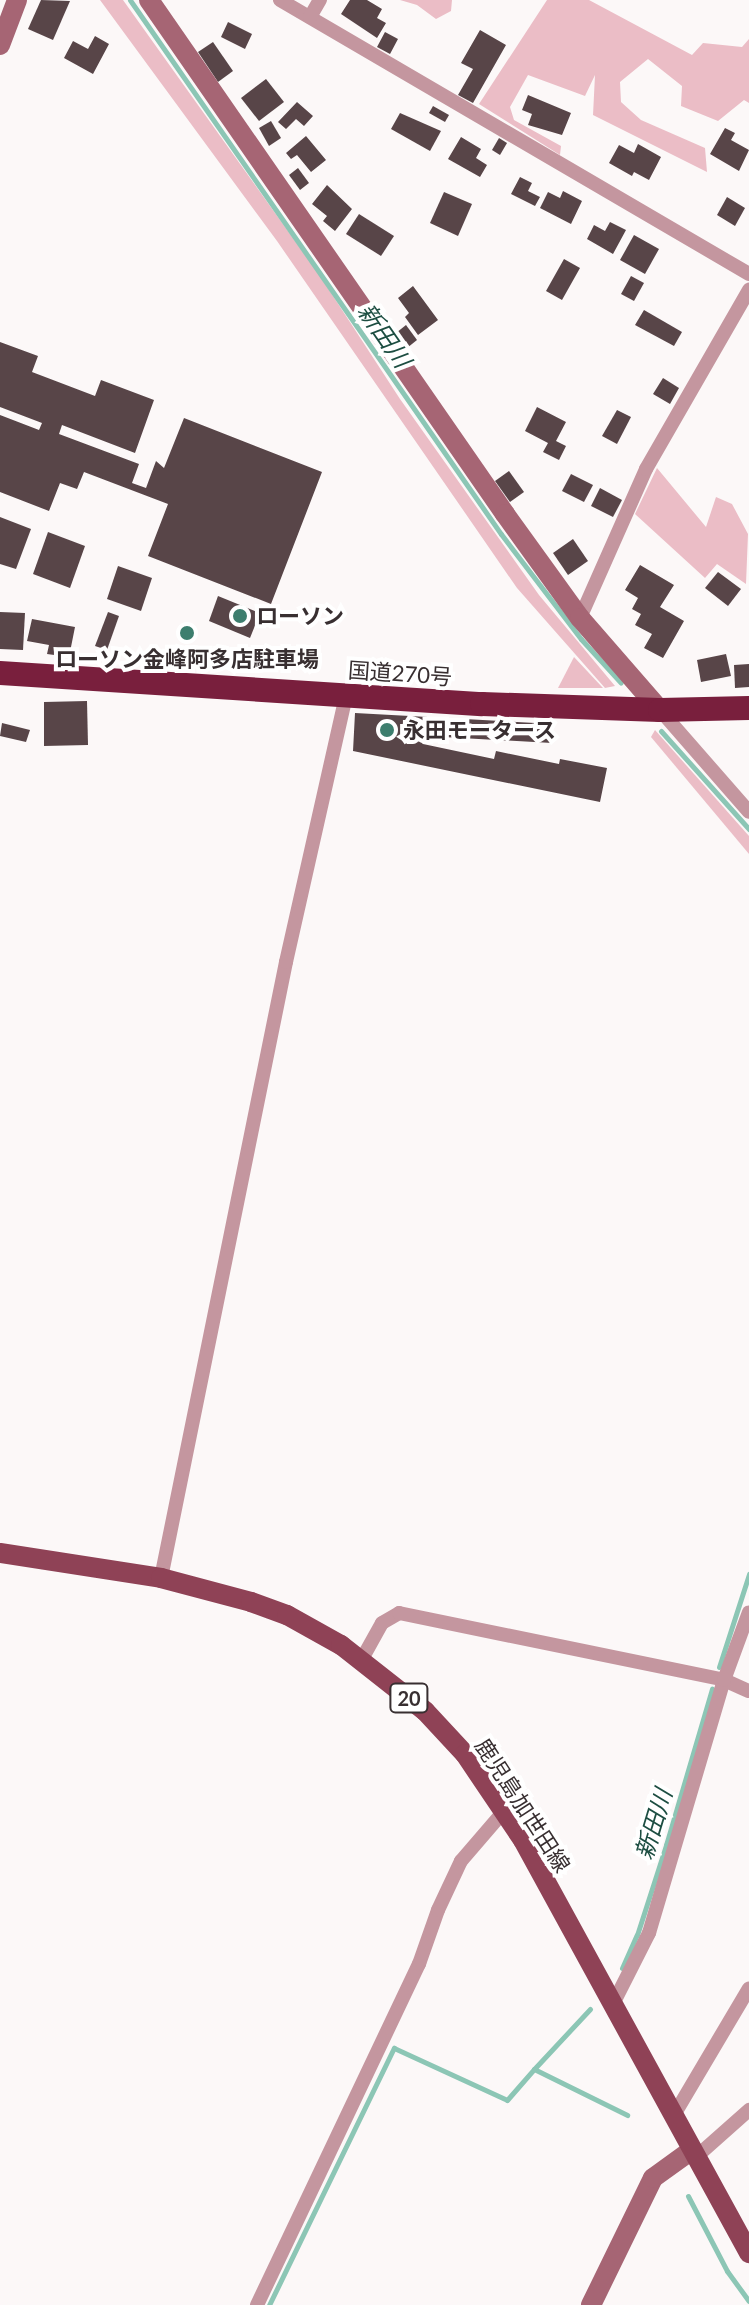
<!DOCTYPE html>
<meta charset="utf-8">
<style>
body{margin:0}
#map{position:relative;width:749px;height:2305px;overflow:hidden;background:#fcf8f8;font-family:Lato,"Noto Sans JP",sans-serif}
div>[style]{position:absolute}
.green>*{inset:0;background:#ebbdc6}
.stream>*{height:5px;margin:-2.5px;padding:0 2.5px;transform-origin:2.5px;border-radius:2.5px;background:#8cc6b5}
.building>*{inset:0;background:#584548}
.street>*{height:14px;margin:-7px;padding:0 7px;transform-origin:7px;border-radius:7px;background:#c4969f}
.secondary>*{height:20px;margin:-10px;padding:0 10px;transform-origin:10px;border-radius:10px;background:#a66574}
.primary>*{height:20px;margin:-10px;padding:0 10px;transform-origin:10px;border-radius:10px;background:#8f4256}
.highway>*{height:24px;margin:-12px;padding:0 12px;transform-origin:12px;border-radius:12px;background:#791f3d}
.dots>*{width:22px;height:22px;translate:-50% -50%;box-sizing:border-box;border:4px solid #fff;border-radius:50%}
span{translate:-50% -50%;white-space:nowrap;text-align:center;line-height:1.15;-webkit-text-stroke:8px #fff;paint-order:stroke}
.shield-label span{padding:2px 6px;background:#fff;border:2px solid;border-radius:6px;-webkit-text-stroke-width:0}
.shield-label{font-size:20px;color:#382f31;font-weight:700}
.poi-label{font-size:22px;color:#382f31;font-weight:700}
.left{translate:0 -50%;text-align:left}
.street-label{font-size:22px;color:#382f31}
.water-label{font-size:24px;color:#1d4e42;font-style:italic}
</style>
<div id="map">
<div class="green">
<i style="clip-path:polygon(100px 0,123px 0,320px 276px,400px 399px,539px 595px,615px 686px,605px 688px,517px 588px,277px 241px)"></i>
<i style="clip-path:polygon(400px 0,452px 0,451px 11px,436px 19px,417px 5px)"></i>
<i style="clip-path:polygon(547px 0,589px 0,692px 55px,703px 43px,742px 47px,749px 39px,749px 103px,744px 100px,718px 121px,681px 106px,682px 86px,648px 59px,620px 82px,621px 102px,641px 120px,705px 148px,707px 172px,593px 115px,595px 75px,585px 96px,528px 75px,510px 107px,514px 120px,561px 146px,560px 155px,479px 104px)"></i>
<i style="clip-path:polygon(657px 468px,706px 527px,716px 497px,732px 504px,748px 534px,746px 584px,717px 564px,705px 578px,635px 514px)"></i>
<i style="clip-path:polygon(574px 657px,603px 688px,558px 688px)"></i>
<i style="clip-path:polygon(655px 730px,749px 836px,749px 854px,651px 737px)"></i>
</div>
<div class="stream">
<i style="left:130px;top:0;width:650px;rotate:55.21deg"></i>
<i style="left:501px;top:534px;width:132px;rotate:52.7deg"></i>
<i style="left:581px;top:639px;width:59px;rotate:47.7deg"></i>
<i style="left:661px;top:731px;width:132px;rotate:48.1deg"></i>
<i style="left:719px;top:1667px;width:98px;rotate:-72.1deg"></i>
<i style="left:622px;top:1968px;width:36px;rotate:-66deg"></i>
<i style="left:637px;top:1935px;width:95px;rotate:-72.1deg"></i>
<i style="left:666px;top:1845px;width:163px;rotate:-73.6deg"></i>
<i style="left:590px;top:2009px;width:82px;rotate:133deg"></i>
<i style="left:534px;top:2069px;width:104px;rotate:26.3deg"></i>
<i style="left:688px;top:2196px;width:85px;rotate:62.5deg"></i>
<i style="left:727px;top:2271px;width:37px;rotate:54deg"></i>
<i style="left:269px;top:2305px;width:286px;rotate:-64.1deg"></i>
<i style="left:394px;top:2048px;width:124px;rotate:24.7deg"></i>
<i style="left:507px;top:2100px;width:41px;rotate:-48.9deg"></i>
</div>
<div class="building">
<i style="clip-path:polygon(41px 0,70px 1px,53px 40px,28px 29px)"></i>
<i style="clip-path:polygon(350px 0,367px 0,382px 9px,377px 18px,386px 23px,377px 38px,341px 14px)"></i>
<i style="clip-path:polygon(228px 22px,252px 34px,245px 49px,221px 37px)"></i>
<i style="clip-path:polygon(480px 30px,506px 45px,473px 103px,458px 95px,473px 69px,461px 63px)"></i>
<i style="clip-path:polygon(385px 32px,398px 39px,390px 54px,377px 47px)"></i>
<i style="clip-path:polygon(95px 36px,109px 44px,93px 74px,64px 58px,73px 41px,88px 49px)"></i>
<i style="clip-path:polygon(213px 42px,233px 71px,218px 82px,198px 52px)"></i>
<i style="clip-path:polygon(266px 79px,284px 102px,259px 121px,241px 98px)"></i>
<i style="clip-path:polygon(528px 95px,571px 113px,562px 135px,528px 125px,532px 114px,522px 110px)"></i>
<i style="clip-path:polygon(297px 102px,313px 116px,304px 126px,296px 119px,286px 129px,278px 122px)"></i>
<i style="clip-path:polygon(433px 106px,449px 115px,445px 122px,429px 113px)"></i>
<i style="clip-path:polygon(400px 113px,441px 131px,430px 151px,391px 129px)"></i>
<i style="clip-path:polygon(271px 121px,281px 138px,269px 146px,259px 128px)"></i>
<i style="clip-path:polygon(725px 128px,735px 133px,731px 140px,749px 150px,739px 171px,710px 154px)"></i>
<i style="clip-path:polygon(306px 136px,326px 160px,311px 172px,297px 155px,291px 159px,286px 153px)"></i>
<i style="clip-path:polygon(461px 137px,481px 149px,476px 158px,487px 165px,480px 177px,448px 159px)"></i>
<i style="clip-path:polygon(499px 138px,507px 143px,500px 155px,492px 150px)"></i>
<i style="clip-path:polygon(638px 144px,661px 157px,649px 180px,634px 172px,632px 176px,609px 163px,619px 145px,634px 153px)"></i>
<i style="clip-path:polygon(298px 168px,309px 183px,300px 190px,289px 175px)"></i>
<i style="clip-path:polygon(520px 177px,532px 183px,528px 191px,540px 197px,535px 206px,511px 194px)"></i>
<i style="clip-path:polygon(327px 185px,352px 209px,335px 231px,323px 221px,327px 216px,312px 204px)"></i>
<i style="clip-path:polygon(563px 191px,582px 201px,571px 224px,540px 208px,548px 192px,560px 198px)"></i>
<i style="clip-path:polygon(444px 192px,472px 204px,458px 236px,430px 223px)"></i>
<i style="clip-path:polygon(727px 197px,745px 208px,735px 226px,717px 215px)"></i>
<i style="clip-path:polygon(359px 214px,394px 236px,381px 256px,346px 234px)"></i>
<i style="clip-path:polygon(610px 222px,626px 230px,613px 254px,587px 239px,594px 225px,605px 231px)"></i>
<i style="clip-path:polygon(634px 235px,659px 249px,645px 274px,620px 260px)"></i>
<i style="clip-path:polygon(564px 259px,580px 268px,562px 300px,546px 291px)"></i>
<i style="clip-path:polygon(631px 276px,644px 283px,634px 301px,621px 294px)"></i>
<i style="clip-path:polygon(413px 286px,438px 320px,418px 335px,405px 317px,409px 313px,398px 298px)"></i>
<i style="clip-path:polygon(644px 310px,682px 332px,674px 346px,635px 325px)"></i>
<i style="clip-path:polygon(406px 325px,417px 340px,407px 348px,396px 333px)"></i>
<i style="clip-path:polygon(0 342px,38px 356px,32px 372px,95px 396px,101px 380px,154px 400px,135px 453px,62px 425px,59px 434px,139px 464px,132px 483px,146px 488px,156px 461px,164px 468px,184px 418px,322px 472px,271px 604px,148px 556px,168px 504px,84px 472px,77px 489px,60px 483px,49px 511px,0 492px,0 415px,39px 430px,42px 423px,0 407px)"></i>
<i style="clip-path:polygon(663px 378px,679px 388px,670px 404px,653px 394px)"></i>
<i style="clip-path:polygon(537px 407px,566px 422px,556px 441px,566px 446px,559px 460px,543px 452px,548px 443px,525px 431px)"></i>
<i style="clip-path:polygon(617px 410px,631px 417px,617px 444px,602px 436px)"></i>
<i style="clip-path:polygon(509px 471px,524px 492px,510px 502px,495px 481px)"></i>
<i style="clip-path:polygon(571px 474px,593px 485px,584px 502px,562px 491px)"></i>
<i style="clip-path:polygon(600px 488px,622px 500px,613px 517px,591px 506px)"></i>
<i style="clip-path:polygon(0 517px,31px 529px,16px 569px,0 564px)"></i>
<i style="clip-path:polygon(48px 532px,85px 546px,70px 588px,33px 574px)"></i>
<i style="clip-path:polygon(573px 539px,588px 561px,568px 575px,553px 553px)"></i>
<i style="clip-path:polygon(640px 565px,674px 585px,660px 607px,684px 621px,663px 658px,644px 648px,652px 634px,635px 625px,641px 614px,632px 609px,638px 598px,625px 590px)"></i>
<i style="clip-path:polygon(118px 566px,152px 578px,141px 611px,107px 599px)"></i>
<i style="clip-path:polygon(718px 572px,741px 589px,728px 606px,705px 588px)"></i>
<i style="clip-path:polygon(218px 596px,260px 613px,250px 638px,209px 621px)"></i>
<i style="clip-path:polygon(0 612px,25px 613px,23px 650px,0 649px)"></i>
<i style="clip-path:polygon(108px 612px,119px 616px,107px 650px,95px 646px)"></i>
<i style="clip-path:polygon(32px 619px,75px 627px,69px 657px,47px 654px,49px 645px,27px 641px)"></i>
<i style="clip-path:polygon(726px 654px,731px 676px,701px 682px,697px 660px)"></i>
<i style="clip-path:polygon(749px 664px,749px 687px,735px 688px,734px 665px)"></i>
<i style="clip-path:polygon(87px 701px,88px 745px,44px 746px,44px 702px)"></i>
<i style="clip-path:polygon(355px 713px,553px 724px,552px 743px,425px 736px,423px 744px,494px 759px,496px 751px,559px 764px,560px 759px,607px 768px,600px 802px,353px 751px)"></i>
<i style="clip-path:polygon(2px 723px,30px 730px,26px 742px,0 736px)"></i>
</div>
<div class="street">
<i style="left:280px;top:0;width:543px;rotate:30.29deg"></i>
<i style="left:310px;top:17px;width:20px;rotate:-60deg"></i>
<i style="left:580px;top:618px;width:163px;rotate:-66.1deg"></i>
<i style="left:646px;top:469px;width:207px;rotate:-60.1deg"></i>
<i style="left:660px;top:710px;width:135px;rotate:48.9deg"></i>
<i style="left:161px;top:1578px;width:629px;rotate:-78.53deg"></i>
<i style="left:286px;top:962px;width:273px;rotate:-77.3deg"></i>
<i style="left:362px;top:1659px;width:41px;rotate:-60.9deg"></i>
<i style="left:382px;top:1623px;width:20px;rotate:-30deg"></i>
<i style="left:399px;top:1613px;width:332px;rotate:11.6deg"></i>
<i style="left:724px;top:1680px;width:27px;rotate:24deg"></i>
<i style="left:613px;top:2004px;width:80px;rotate:-63.1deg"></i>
<i style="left:649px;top:1933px;width:264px;rotate:-73.5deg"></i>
<i style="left:724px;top:1680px;width:72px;rotate:-69.8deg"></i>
<i style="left:674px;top:2115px;width:147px;rotate:-59.4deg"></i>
<i style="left:696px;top:2157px;width:71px;rotate:-41.6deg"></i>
<i style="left:257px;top:2305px;width:378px;rotate:-64.6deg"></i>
<i style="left:419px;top:1964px;width:57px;rotate:-70.6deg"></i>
<i style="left:438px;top:1910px;width:54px;rotate:-64.9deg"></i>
<i style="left:461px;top:1861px;width:66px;rotate:-49.3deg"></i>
</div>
<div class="secondary">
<i style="left:149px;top:0;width:625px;rotate:55.29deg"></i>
<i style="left:505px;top:514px;width:128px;rotate:54.2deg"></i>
<i style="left:580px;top:618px;width:122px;rotate:49deg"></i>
<i style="left:0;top:45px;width:48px;rotate:-69.3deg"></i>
<i style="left:591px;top:2305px;width:141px;rotate:-64deg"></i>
<i style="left:653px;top:2178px;width:48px;rotate:-35.7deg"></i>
</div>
<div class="primary">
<i style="left:0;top:1553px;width:163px;rotate:8.8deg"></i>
<i style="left:161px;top:1578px;width:93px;rotate:14.9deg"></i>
<i style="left:251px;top:1602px;width:38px;rotate:20deg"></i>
<i style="left:287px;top:1615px;width:62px;rotate:29.1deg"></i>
<i style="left:341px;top:1645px;width:107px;rotate:38.2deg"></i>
<i style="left:425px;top:1711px;width:59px;rotate:47.1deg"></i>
<i style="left:465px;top:1754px;width:104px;rotate:56deg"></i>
<i style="left:523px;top:1840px;width:471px;rotate:61.3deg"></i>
</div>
<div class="highway">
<i style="left:0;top:673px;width:483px;rotate:3.7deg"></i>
<i style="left:482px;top:704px;width:178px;rotate:1.9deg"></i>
<i style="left:660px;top:710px;width:89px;rotate:-1.3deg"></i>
</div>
<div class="dots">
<i style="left:240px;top:616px;background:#3d7e6e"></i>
<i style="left:187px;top:633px;background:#3d7e6e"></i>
<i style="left:387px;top:730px;background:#3d7e6e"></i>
</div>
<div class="shield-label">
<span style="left:409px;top:1698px">20</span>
</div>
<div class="poi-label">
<span class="left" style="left:256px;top:616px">ローソン</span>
<span style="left:187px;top:659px">ローソン金峰阿多店駐車場</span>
<span class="left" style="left:403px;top:730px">永田モータース</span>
</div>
<div class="street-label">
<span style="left:400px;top:673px;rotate:4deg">国道270号</span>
<span style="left:523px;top:1805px;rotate:57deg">鹿児島加世田線</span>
</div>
<div class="water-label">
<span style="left:385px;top:335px;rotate:55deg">新田川</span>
<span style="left:653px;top:1824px;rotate:-73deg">新田川</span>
</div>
</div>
